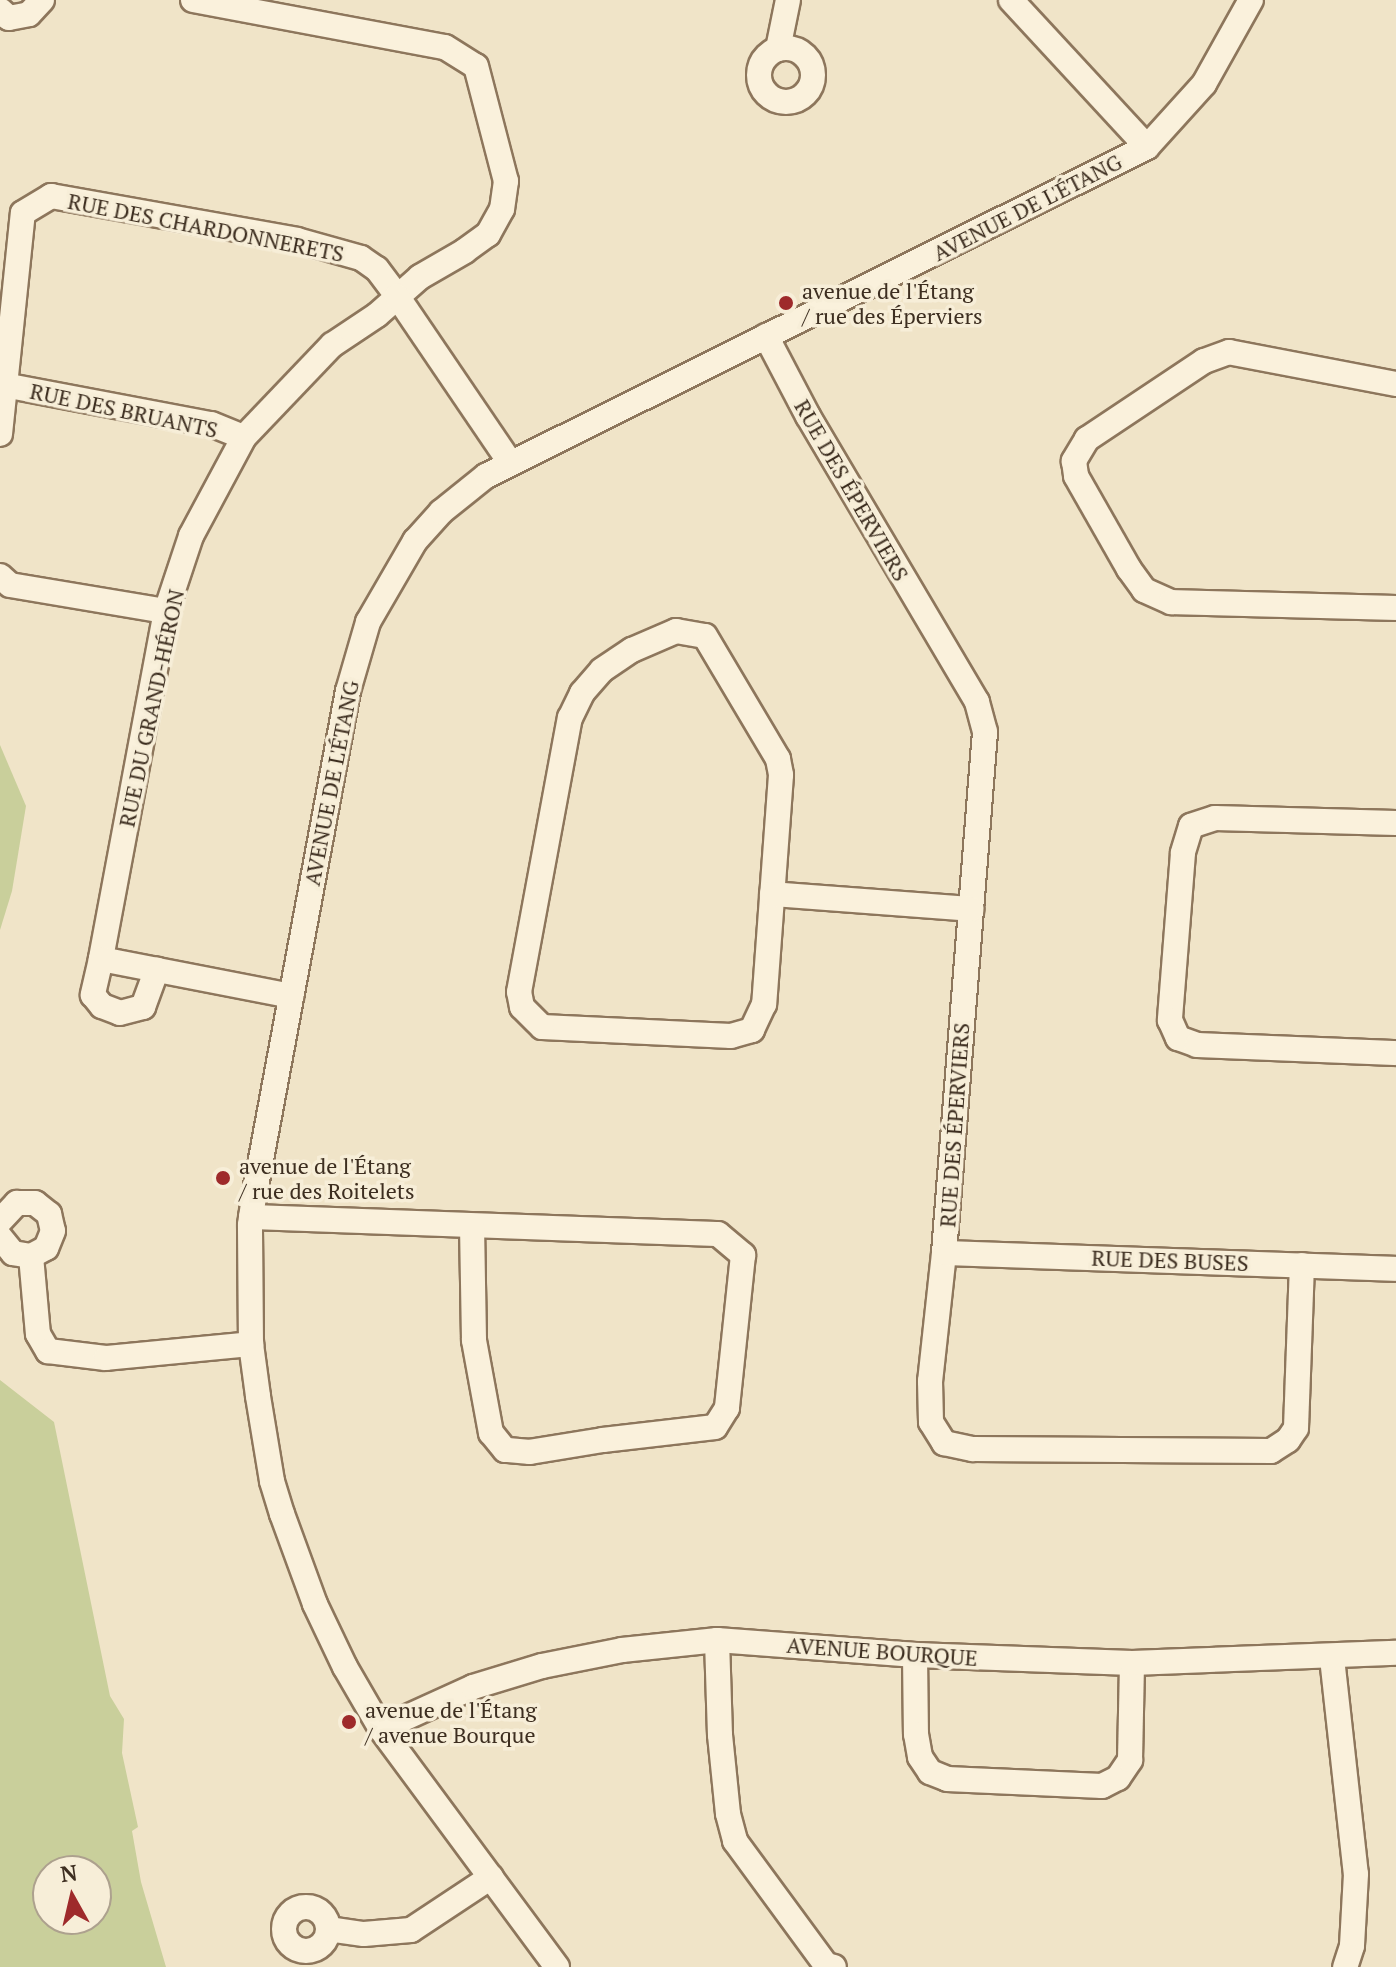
<!DOCTYPE html>
<meta charset="utf-8">
<style>
body{margin:0}
#map{position:relative;width:1396px;height:1967px;overflow:hidden;background:#f0e4c8;font-family:"PT Serif",serif}
div>[style]{position:absolute}
.green>*{inset:0;background:#c9cf9b}
.roads{filter:drop-shadow(2px 0 #8d765c) drop-shadow(-2px 0 #8d765c) drop-shadow(0 2px #8d765c) drop-shadow(0 -2px #8d765c)}
.minor>*{height:24px;margin:-12px;padding:0 12px;transform-origin:12px;border-radius:12px;background:#faf1dc}
.minor>.ring{margin:-12px;padding:0;box-sizing:content-box;background:none;border:24px solid #faf1dc;border-radius:50%}
.dots>*{width:22px;height:22px;translate:-50% -50%;box-sizing:border-box;border:4px solid #f7eed8;border-radius:50%}
span{translate:-50% -50%;white-space:nowrap;text-align:center;line-height:1.15;-webkit-text-stroke:7px #f7eed8;paint-order:stroke}
.street-label{font-size:22px;color:#3d2e20}
.poi-label{font-size:22px;color:#3d2e20}
.left{translate:0 -50%;text-align:left}
.north{position:absolute;left:32px;top:1855px;width:80px;height:80px;box-sizing:border-box;background:#f7eed8;border:2px solid #ada18e;border-radius:50%;rotate:352deg;font-size:22px;font-weight:700;line-height:32px;text-align:center;color:#3d2e20}
.north::after{content:'';display:block;margin:auto;width:28px;height:36px;background:#9e2a2b;clip-path:polygon(50% 0,100% 100%,50% 72%,0 100%)}
</style>
<div id="map">
<div class="green">
<i style="clip-path:polygon(0 745px,26px 806px,12px 891px,0 930px)"></i>
<i style="clip-path:polygon(evenodd,0 1380px,54px 1422px,110px 1696px,124px 1719px,122px 1753px,138px 1827px,132px 1831px,141px 1882px,166px 1967px,0 1967px,0 1380px,48px 1871px,96px 1871px,96px 1919px,48px 1919px,48px 1871px)"></i>
</div>
<div class="roads">
<div class="minor">
<i style="left:193px;top:0;width:256px;rotate:10.6deg"></i>
<i style="left:445px;top:47px;width:36px;rotate:32deg"></i>
<i style="left:476px;top:66px;width:119px;rotate:75.4deg"></i>
<i style="left:506px;top:181px;width:28px;rotate:98deg"></i>
<i style="left:502px;top:209px;width:29px;rotate:119deg"></i>
<i style="left:488px;top:234px;width:29px;rotate:144deg"></i>
<i style="left:465px;top:251px;width:52px;rotate:150deg"></i>
<i style="left:420px;top:277px;width:57px;rotate:138.5deg"></i>
<i style="left:377px;top:315px;width:54px;rotate:146.3deg"></i>
<i style="left:332px;top:345px;width:127px;rotate:133.7deg"></i>
<i style="left:244px;top:437px;width:112px;rotate:118.2deg"></i>
<i style="left:191px;top:536px;width:79px;rotate:108.4deg"></i>
<i style="left:166px;top:611px;width:354px;rotate:100.6deg"></i>
<i style="left:101px;top:959px;width:194px;rotate:11deg"></i>
<i style="left:1011px;top:0;width:200px;rotate:47.2deg"></i>
<i style="left:0;top:10px;width:12px;rotate:42deg"></i>
<i style="left:9px;top:18px;width:20px;rotate:-11deg"></i>
<i style="left:29px;top:14px;width:19px;rotate:-47deg"></i>
<i class="ring" style="left:759px;top:48px;width:30px;height:30px"></i>
<i style="left:778px;top:49px;width:50px;rotate:-78.5deg"></i>
<i style="left:766px;top:336px;width:90px;rotate:62.3deg"></i>
<i style="left:808px;top:416px;width:332px;rotate:59.4deg"></i>
<i style="left:977px;top:702px;width:31px;rotate:75deg"></i>
<i style="left:985px;top:732px;width:523px;rotate:94.5deg"></i>
<i style="left:944px;top:1253px;width:129px;rotate:96.2deg"></i>
<i style="left:930px;top:1381px;width:41px;rotate:88.6deg"></i>
<i style="left:931px;top:1422px;width:25px;rotate:58deg"></i>
<i style="left:944px;top:1443px;width:30px;rotate:12deg"></i>
<i style="left:973px;top:1449px;width:298px;rotate:0.4deg"></i>
<i style="left:1271px;top:1451px;width:20px;rotate:-33deg"></i>
<i style="left:1288px;top:1440px;width:14px;rotate:-56deg"></i>
<i style="left:1296px;top:1428px;width:163px;rotate:-87.9deg"></i>
<i style="left:1396px;top:384px;width:170px;rotate:-169.2deg"></i>
<i style="left:1229px;top:352px;width:27px;rotate:160deg"></i>
<i style="left:1204px;top:361px;width:141px;rotate:146.3deg"></i>
<i style="left:1087px;top:439px;width:26px;rotate:121deg"></i>
<i style="left:1074px;top:461px;width:15px;rotate:82deg"></i>
<i style="left:1076px;top:476px;width:107px;rotate:60.3deg"></i>
<i style="left:1129px;top:569px;width:26px;rotate:54deg"></i>
<i style="left:1144px;top:590px;width:30px;rotate:24deg"></i>
<i style="left:1171px;top:602px;width:225px;rotate:1.5deg"></i>
<i style="left:4px;top:385px;width:211px;rotate:10.7deg"></i>
<i style="left:211px;top:424px;width:35px;rotate:22deg"></i>
<i style="left:0;top:434px;width:222px;rotate:-84.1deg"></i>
<i style="left:23px;top:213px;width:33px;rotate:-31deg"></i>
<i style="left:51px;top:196px;width:250px;rotate:10.1deg"></i>
<i style="left:297px;top:240px;width:66px;rotate:15.7deg"></i>
<i style="left:361px;top:258px;width:19px;rotate:35deg"></i>
<i style="left:377px;top:269px;width:34px;rotate:53deg"></i>
<i style="left:397px;top:296px;width:201px;rotate:55.8deg"></i>
<i style="left:0;top:576px;width:13px;rotate:42deg"></i>
<i style="left:10px;top:585px;width:158px;rotate:9.5deg"></i>
<i style="left:676px;top:631px;width:29px;rotate:10deg"></i>
<i style="left:705px;top:636px;width:143px;rotate:59.3deg"></i>
<i style="left:778px;top:759px;width:16px;rotate:79deg"></i>
<i style="left:781px;top:775px;width:230px;rotate:94.2deg"></i>
<i style="left:764px;top:1004px;width:29px;rotate:115deg"></i>
<i style="left:752px;top:1030px;width:22px;rotate:164deg"></i>
<i style="left:731px;top:1036px;width:189px;rotate:-177.3deg"></i>
<i style="left:542px;top:1027px;width:28px;rotate:-135deg"></i>
<i style="left:522px;top:1007px;width:15px;rotate:-101deg"></i>
<i style="left:519px;top:992px;width:279px;rotate:-79.5deg"></i>
<i style="left:570px;top:718px;width:28px;rotate:-64deg"></i>
<i style="left:582px;top:693px;width:30px;rotate:-49deg"></i>
<i style="left:602px;top:670px;width:36px;rotate:-34deg"></i>
<i style="left:632px;top:650px;width:48px;rotate:-23.4deg"></i>
<i style="left:1396px;top:823px;width:181px;rotate:-178.4deg"></i>
<i style="left:1215px;top:818px;width:25px;rotate:162deg"></i>
<i style="left:1191px;top:826px;width:28px;rotate:107deg"></i>
<i style="left:1183px;top:853px;width:168px;rotate:94.5deg"></i>
<i style="left:1170px;top:1020px;width:20px;rotate:66deg"></i>
<i style="left:1178px;top:1038px;width:20px;rotate:20deg"></i>
<i style="left:1197px;top:1045px;width:199px;rotate:2.3deg"></i>
<i style="left:772px;top:894px;width:200px;rotate:4.3deg"></i>
<i style="left:101px;top:959px;width:37px;rotate:103deg"></i>
<i style="left:93px;top:995px;width:14px;rotate:51deg"></i>
<i style="left:102px;top:1006px;width:19px;rotate:21deg"></i>
<i style="left:120px;top:1013px;width:24px;rotate:-15deg"></i>
<i style="left:143px;top:1007px;width:40px;rotate:-69.8deg"></i>
<i style="left:251px;top:1217px;width:467px;rotate:2.1deg"></i>
<i style="left:718px;top:1234px;width:33px;rotate:40deg"></i>
<i style="left:743px;top:1255px;width:154px;rotate:96deg"></i>
<i style="left:727px;top:1408px;width:22px;rotate:122deg"></i>
<i style="left:715px;top:1427px;width:113px;rotate:173.4deg"></i>
<i style="left:603px;top:1440px;width:74px;rotate:170.7deg"></i>
<i style="left:530px;top:1452px;width:25px;rotate:-175deg"></i>
<i style="left:505px;top:1450px;width:22px;rotate:-129deg"></i>
<i style="left:491px;top:1433px;width:95px;rotate:-100.4deg"></i>
<i style="left:474px;top:1340px;width:114px;rotate:-91deg"></i>
<i style="left:0;top:1221px;width:25px;rotate:-47deg"></i>
<i style="left:17px;top:1203px;width:18px"></i>
<i style="left:35px;top:1203px;width:18px;rotate:38deg"></i>
<i style="left:49px;top:1214px;width:17px;rotate:77deg"></i>
<i style="left:53px;top:1231px;width:18px;rotate:112deg"></i>
<i style="left:46px;top:1248px;width:17px;rotate:152deg"></i>
<i style="left:31px;top:1256px;width:18px;rotate:-171deg"></i>
<i style="left:13px;top:1253px;width:21px;rotate:-129deg"></i>
<i style="left:944px;top:1253px;width:452px;rotate:2deg"></i>
<i style="left:31px;top:1256px;width:78px;rotate:84.9deg"></i>
<i style="left:38px;top:1334px;width:20px;rotate:60deg"></i>
<i style="left:48px;top:1351px;width:58px;rotate:6.9deg"></i>
<i style="left:106px;top:1358px;width:146px;rotate:-5.5deg"></i>
<i style="left:717px;top:1640px;width:95px;rotate:88.2deg"></i>
<i style="left:720px;top:1735px;width:79px;rotate:84.2deg"></i>
<i style="left:728px;top:1814px;width:28px;rotate:75deg"></i>
<i style="left:735px;top:1841px;width:154px;rotate:53.7deg"></i>
<i style="left:826px;top:1965px;width:8px;rotate:14deg"></i>
<i style="left:915px;top:1655px;width:79px;rotate:89.3deg"></i>
<i style="left:916px;top:1734px;width:23px;rotate:80deg"></i>
<i style="left:920px;top:1757px;width:18px;rotate:56deg"></i>
<i style="left:930px;top:1772px;width:18px;rotate:22deg"></i>
<i style="left:947px;top:1779px;width:155px;rotate:2.6deg"></i>
<i style="left:1102px;top:1786px;width:18px;rotate:-27deg"></i>
<i style="left:1118px;top:1778px;width:22px;rotate:-56deg"></i>
<i style="left:1130px;top:1760px;width:97px;rotate:-88.8deg"></i>
<i style="left:1332px;top:1658px;width:217px;rotate:83.7deg"></i>
<i style="left:1356px;top:1874px;width:72px;rotate:93.2deg"></i>
<i style="left:1352px;top:1946px;width:22px;rotate:108deg"></i>
<i style="left:381px;top:1729px;width:101px;rotate:-24.5deg"></i>
<i style="left:473px;top:1687px;width:72px;rotate:-16.9deg"></i>
<i style="left:542px;top:1666px;width:82px;rotate:-11.3deg"></i>
<i style="left:622px;top:1650px;width:96px;rotate:-6deg"></i>
<i style="left:717px;top:1640px;width:199px;rotate:4.3deg"></i>
<i style="left:915px;top:1655px;width:217px;rotate:2.1deg"></i>
<i style="left:1132px;top:1663px;width:264px;rotate:-2.2deg"></i>
<i class="ring" style="left:284px;top:1907px;width:20px;height:20px"></i>
<i style="left:328px;top:1929px;width:36px;rotate:8deg"></i>
<i style="left:364px;top:1934px;width:47px;rotate:-4.9deg"></i>
<i style="left:411px;top:1930px;width:96px;rotate:-33.5deg"></i>
<i style="left:557px;top:1967px;width:296px;rotate:-126.5deg"></i>
<i style="left:381px;top:1729px;width:72px;rotate:-120.1deg"></i>
<i style="left:345px;top:1667px;width:70px;rotate:-115.5deg"></i>
<i style="left:315px;top:1604px;width:96px;rotate:-110.1deg"></i>
<i style="left:282px;top:1514px;width:34px;rotate:-107deg"></i>
<i style="left:272px;top:1481px;width:86px;rotate:-99.4deg"></i>
<i style="left:258px;top:1396px;width:52px;rotate:-97.7deg"></i>
<i style="left:251px;top:1344px;width:119px;rotate:-90.5deg"></i>
<i style="left:250px;top:1225px;width:28px;rotate:-82deg"></i>
<i style="left:254px;top:1197px;width:515px;rotate:-79.48deg"></i>
<i style="left:348px;top:691px;width:72px;rotate:-73.8deg"></i>
<i style="left:368px;top:622px;width:94px;rotate:-59.9deg"></i>
<i style="left:415px;top:541px;width:39px;rotate:-48deg"></i>
<i style="left:441px;top:512px;width:58px;rotate:-38.7deg"></i>
<i style="left:486px;top:476px;width:738px;rotate:-26.46deg"></i>
<i style="left:1147px;top:147px;width:85px;rotate:-47.9deg"></i>
<i style="left:1204px;top:84px;width:96px;rotate:-60.8deg"></i>
</div>
</div>
<div class="dots">
<i style="left:786px;top:303px;background:#9e2a2b"></i>
<i style="left:223px;top:1178px;background:#9e2a2b"></i>
<i style="left:349px;top:1722px;background:#9e2a2b"></i>
</div>
<div class="street-label">
<span style="left:1027px;top:207px;rotate:-27deg">AVENUE DE L'ÉTANG</span>
<span style="left:206px;top:227px;rotate:11deg">RUE DES CHARDONNERETS</span>
<span style="left:124px;top:410px;rotate:12deg">RUE DES BRUANTS</span>
<span style="left:852px;top:490px;rotate:60deg">RUE DES ÉPERVIERS</span>
<span style="left:151px;top:708px;rotate:-78deg">RUE DU GRAND-HÉRON</span>
<span style="left:331px;top:783px;rotate:-79deg">AVENUE DE L'ÉTANG</span>
<span style="left:954px;top:1125px;rotate:-86deg">RUE DES ÉPERVIERS</span>
<span style="left:1170px;top:1260px;rotate:2deg">RUE DES BUSES</span>
<span style="left:882px;top:1651px;rotate:4deg">AVENUE BOURQUE</span>
</div>
<div class="poi-label">
<span class="left" style="left:802px;top:303px">avenue de l'Étang<br>/ rue des Éperviers</span>
<span class="left" style="left:239px;top:1178px">avenue de l'Étang<br>/ rue des Roitelets</span>
<span class="left" style="left:365px;top:1722px">avenue de l'Étang<br>/ avenue Bourque</span>
</div>
<div class="north">N</div>
</div>
